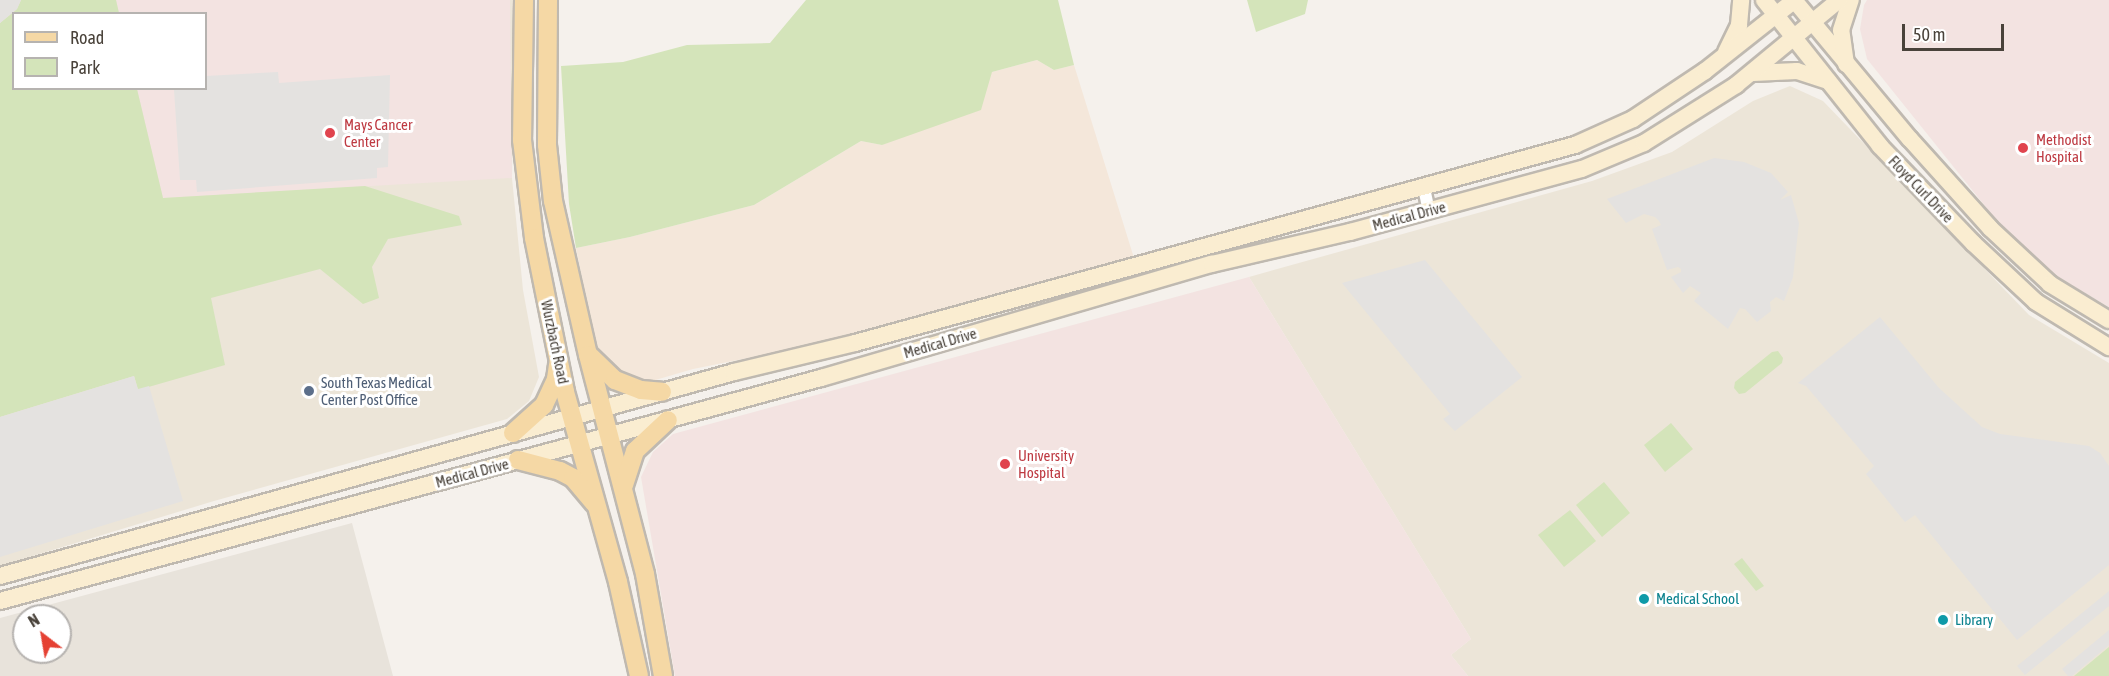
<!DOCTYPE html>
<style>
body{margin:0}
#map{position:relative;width:2109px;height:676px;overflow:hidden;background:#f5f1ec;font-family:"Asap Condensed",sans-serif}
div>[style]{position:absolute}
.residential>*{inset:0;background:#e8e3db}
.commercial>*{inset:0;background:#f4e7da}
.education>*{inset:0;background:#ece5d8}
.medical>*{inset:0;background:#f3e3e1}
.green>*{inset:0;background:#d4e4ba}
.parking>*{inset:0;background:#e4e2e0}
.roads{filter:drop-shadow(2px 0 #bfb9b0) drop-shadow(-2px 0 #bfb9b0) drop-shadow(0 2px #bfb9b0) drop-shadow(0 -2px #bfb9b0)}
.street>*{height:12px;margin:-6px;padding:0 6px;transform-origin:6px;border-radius:6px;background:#fff}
.secondary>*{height:16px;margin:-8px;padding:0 8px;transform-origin:8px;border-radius:8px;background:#faedd1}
.primary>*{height:18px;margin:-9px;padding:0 9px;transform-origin:9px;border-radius:9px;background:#f5d8a5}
.dots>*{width:16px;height:16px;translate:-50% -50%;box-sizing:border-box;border:3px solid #fff;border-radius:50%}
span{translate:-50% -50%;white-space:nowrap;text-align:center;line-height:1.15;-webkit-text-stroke:6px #fff;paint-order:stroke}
.health-label{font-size:15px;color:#be3a42}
.left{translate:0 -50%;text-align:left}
.street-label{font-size:15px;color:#49423a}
.service-label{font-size:15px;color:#4e5e75}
.culture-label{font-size:15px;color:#0d838f}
.legend{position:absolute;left:12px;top:12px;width:195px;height:78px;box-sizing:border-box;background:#fff;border:2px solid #b6b3b0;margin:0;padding:8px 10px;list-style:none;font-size:18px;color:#49423a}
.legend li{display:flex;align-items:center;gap:12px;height:30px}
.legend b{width:30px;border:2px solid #b6b3b0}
.north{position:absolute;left:12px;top:604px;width:60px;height:60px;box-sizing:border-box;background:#fff;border:2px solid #b6b3b0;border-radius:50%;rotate:329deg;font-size:16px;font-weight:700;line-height:24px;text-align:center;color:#49423a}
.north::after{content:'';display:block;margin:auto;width:21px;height:27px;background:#e54133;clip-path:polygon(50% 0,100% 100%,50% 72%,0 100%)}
.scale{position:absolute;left:1902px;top:24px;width:102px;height:27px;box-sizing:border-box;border:3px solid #49423a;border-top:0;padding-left:8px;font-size:18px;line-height:21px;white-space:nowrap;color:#49423a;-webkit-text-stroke:4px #fff;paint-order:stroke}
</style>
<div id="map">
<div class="residential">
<i style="clip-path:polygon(evenodd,352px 523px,393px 676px,0 676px,0 618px,352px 523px,24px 616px,60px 616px,60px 652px,24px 652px,24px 616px)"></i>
</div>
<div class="commercial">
<i style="clip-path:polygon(1037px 60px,1054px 70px,1074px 65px,1134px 258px,797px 348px,693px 369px,652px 381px,628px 380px,597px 354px,576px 248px,630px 237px,754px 205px,861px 141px,882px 145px,992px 72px)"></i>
</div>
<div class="education">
<i style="clip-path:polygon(evenodd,0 0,514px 0,512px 178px,523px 290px,539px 377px,529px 401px,507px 419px,214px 501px,0 566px,0 0,14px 14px,206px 14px,206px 88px,14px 88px,14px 14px)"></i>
<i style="clip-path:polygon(1790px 86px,1823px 101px,2029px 315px,2109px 363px,2109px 676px,1468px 676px,1451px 655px,1471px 639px,1249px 277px,1592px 181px,1672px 152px,1753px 101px)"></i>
</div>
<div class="medical">
<i style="clip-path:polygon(116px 0,510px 0,512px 178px,163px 198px,137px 89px,206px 88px,206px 14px,119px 13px)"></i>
<i style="clip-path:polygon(1867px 0,2109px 0,2109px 307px,2055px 276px,2009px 236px,1867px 59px,1860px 29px,1864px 5px)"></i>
<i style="clip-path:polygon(1249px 277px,1471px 639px,1451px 655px,1468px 676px,675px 676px,641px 477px,653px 452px,673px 434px)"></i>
</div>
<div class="green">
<i style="clip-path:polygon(21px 0,116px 0,119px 13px,14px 14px,14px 88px,137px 89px,163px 198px,365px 186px,459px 216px,462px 225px,388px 239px,372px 267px,379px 298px,363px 304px,320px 269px,211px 298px,225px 365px,138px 390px,134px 376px,0 417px,0 23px,17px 9px)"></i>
<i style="clip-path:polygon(806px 0,1058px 0,1074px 65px,1054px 70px,1037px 60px,992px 72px,981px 110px,882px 145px,861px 141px,754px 205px,630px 237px,576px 248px,569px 204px,561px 66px,623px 62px,687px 45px,770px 43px)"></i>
<i style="clip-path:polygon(1247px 0,1308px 0,1305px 14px,1256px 32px)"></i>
<i style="clip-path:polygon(1778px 351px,1783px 358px,1782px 363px,1745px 393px,1739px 394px,1734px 388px,1735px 382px,1772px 352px)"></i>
<i style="clip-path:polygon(1671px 423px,1693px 449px,1665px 472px,1644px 445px)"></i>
<i style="clip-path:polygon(1604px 482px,1630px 513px,1602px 537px,1576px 505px)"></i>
<i style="clip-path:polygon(1570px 510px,1596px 541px,1564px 567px,1538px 535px)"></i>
<i style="clip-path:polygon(1742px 558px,1764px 586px,1756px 591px,1734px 564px)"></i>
<i style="clip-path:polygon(2109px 647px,2109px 676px,2074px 676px)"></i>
</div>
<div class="parking">
<i style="clip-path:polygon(0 0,21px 0,17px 9px,0 23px)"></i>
<i style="clip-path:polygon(278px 72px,279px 83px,390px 75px,388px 167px,377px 168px,377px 178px,197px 192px,196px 180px,180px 180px,174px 90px,206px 88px,206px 76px)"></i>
<i style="clip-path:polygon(1714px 158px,1744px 162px,1771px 173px,1788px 192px,1780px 200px,1791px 195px,1799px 223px,1793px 277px,1784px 301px,1776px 297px,1770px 302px,1771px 311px,1757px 322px,1745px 309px,1740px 308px,1728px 329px,1694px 301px,1701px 293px,1690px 286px,1683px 293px,1671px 277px,1681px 272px,1681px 269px,1678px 267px,1667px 270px,1652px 229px,1661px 225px,1659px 221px,1655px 217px,1644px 214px,1626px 223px,1607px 199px)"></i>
<i style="clip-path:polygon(1425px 260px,1522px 377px,1455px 431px,1443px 419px,1450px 414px,1342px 283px)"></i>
<i style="clip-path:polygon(1880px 317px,1939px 388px,1982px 427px,2000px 434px,2089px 446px,2100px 453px,2109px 466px,2109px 565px,2017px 640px,1915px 515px,1905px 522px,1866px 474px,1874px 466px,1806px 386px,1798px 383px)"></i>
<i style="clip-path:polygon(134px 376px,138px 389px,149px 386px,183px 501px,0 557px,0 417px)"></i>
<i style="clip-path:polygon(2109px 591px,2109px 606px,2025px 675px,2017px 666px)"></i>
<i style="clip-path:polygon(2109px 630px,2109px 645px,2072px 676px,2068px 676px,2062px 669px)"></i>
</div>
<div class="roads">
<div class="street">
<i style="left:1424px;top:188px;width:24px;rotate:78deg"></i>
</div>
<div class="secondary">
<i style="left:1764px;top:0;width:186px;rotate:51.5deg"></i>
<i style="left:1880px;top:146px;width:134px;rotate:46.2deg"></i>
<i style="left:1973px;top:243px;width:86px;rotate:43.1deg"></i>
<i style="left:2036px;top:302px;width:86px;rotate:31.7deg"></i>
<i style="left:1794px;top:0;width:181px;rotate:50.2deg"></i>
<i style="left:1910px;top:139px;width:120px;rotate:48deg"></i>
<i style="left:1990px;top:228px;width:82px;rotate:43deg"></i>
<i style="left:2050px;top:284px;width:69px;rotate:31.4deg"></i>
<i style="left:1726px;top:52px;width:30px;rotate:-64deg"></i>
<i style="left:1739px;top:25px;width:25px;rotate:-85deg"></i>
<i style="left:1846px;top:64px;width:34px;rotate:-98deg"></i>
<i style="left:1841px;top:30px;width:32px;rotate:-72deg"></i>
<i style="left:1753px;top:73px;width:44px;rotate:-2.6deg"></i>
<i style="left:1797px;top:71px;width:33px;rotate:18deg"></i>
<i style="left:0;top:576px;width:762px;rotate:-15.53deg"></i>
<i style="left:734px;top:372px;width:124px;rotate:-13.5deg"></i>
<i style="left:855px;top:343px;width:747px;rotate:-15.38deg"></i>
<i style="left:1575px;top:145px;width:64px;rotate:-24.1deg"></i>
<i style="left:1633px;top:119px;width:87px;rotate:-33.7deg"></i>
<i style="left:1705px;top:71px;width:115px;rotate:-38.3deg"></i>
<i style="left:0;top:601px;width:851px;rotate:-15.2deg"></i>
<i style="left:821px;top:378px;width:407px;rotate:-16.3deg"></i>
<i style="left:1212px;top:264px;width:142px;rotate:-13.1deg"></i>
<i style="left:1350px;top:232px;width:240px;rotate:-15.2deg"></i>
<i style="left:1582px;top:169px;width:67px;rotate:-22.8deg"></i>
<i style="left:1644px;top:143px;width:109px;rotate:-32.2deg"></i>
<i style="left:1736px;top:85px;width:134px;rotate:-39.5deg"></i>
</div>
<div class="primary">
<i style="left:524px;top:0;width:140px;rotate:90.8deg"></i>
<i style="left:522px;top:140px;width:99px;rotate:83deg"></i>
<i style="left:534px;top:238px;width:157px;rotate:78.6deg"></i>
<i style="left:565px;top:392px;width:197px;rotate:74.4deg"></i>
<i style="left:618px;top:582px;width:96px;rotate:77.4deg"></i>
<i style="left:548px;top:0;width:145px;rotate:90.4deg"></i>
<i style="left:547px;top:145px;width:56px;rotate:83.9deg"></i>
<i style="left:553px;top:201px;width:158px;rotate:77.2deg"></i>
<i style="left:588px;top:355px;width:226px;rotate:75.4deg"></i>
<i style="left:645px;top:574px;width:104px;rotate:80deg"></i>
<i style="left:589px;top:355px;width:36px;rotate:44deg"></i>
<i style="left:615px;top:380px;width:28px;rotate:21deg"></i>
<i style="left:641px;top:390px;width:21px;rotate:5deg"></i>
<i style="left:513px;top:433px;width:42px;rotate:-42.1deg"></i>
<i style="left:544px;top:405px;width:29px;rotate:-65deg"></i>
<i style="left:556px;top:379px;width:14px;rotate:-82deg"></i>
<i style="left:518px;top:460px;width:43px;rotate:14.7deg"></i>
<i style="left:560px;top:471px;width:15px;rotate:28deg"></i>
<i style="left:573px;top:478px;width:33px;rotate:50deg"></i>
<i style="left:624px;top:485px;width:36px;rotate:-72deg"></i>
<i style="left:635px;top:451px;width:45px;rotate:-43.2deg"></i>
</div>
</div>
<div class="dots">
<i style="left:330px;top:133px;background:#e0444e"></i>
<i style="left:2023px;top:148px;background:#e0444e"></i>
<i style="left:309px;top:391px;background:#5c6f8a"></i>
<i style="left:1005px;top:464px;background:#e0444e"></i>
<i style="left:1644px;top:599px;background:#0f9aa8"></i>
<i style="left:1943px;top:620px;background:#0f9aa8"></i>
</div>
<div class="health-label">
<span class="left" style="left:344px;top:133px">Mays Cancer<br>Center</span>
<span class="left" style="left:2036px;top:148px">Methodist<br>Hospital</span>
<span class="left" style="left:1018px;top:464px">University<br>Hospital</span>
</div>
<div class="street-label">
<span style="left:1921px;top:189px;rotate:46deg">Floyd Curl Drive</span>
<span style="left:1409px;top:216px;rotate:-15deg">Medical Drive</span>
<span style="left:555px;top:342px;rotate:78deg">Wurzbach Road</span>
<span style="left:940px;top:343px;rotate:-16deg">Medical Drive</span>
<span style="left:472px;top:473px;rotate:-15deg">Medical Drive</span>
</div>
<div class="service-label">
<span class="left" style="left:321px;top:391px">South Texas Medical<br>Center Post Office</span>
</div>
<div class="culture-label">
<span class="left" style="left:1656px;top:599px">Medical School</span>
<span class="left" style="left:1955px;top:620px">Library</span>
</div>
<ul class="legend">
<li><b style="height:8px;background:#f5d8a5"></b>Road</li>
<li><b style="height:16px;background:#d4e4ba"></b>Park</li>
</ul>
<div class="north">N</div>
<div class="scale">50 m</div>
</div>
